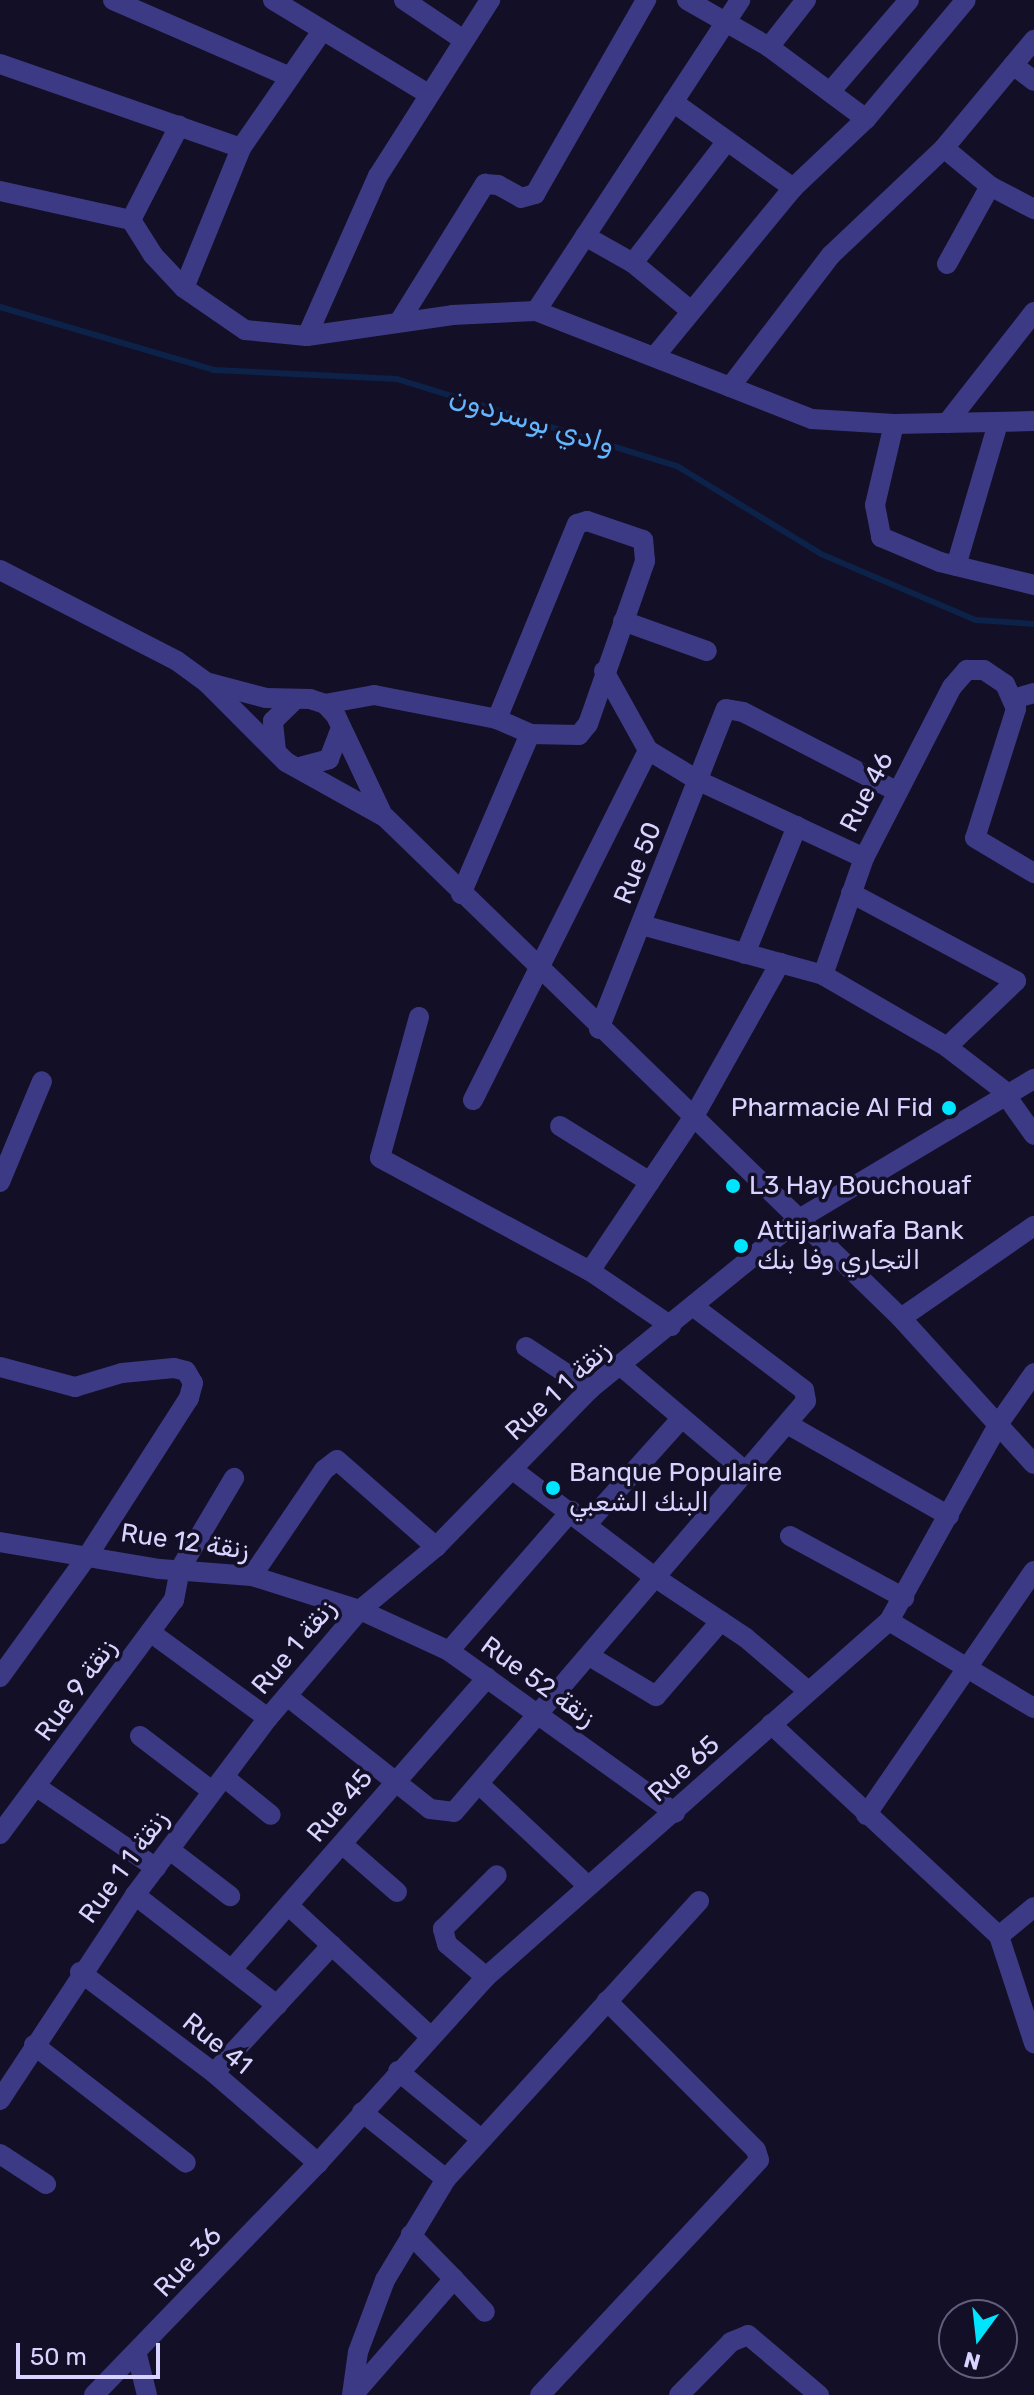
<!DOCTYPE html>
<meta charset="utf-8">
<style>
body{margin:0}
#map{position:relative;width:1034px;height:2395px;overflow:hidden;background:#130f26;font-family:Rubik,Cairo,sans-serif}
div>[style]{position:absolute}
.stream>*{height:6px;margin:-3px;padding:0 3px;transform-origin:3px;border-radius:3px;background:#0c2248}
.minor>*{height:20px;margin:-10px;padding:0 10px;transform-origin:10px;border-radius:10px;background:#3d3a85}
.dots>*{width:22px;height:22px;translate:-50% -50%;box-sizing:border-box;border:4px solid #130f26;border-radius:50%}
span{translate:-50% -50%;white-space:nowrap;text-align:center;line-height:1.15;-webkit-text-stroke:7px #130f26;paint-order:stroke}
.street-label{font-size:26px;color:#d9d4ff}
.poi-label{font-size:26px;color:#d9d4ff}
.right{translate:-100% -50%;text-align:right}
.left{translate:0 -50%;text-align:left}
.water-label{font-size:28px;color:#62b6ff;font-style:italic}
.north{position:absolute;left:938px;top:2299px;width:80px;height:80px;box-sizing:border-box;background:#130f26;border:2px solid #625e7d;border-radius:50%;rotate:195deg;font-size:22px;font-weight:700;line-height:32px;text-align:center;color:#d9d4ff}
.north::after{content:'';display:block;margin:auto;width:28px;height:36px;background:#00e5ff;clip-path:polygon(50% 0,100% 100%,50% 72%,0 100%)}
.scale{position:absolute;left:16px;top:2343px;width:144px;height:36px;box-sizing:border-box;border:4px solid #d9d4ff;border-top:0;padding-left:10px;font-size:24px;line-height:28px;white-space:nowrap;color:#d9d4ff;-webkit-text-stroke:6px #130f26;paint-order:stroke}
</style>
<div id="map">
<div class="stream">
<i style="left:0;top:307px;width:223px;rotate:16.4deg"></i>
<i style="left:214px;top:370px;width:183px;rotate:2.8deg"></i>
<i style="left:397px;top:379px;width:293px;rotate:17.3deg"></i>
<i style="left:677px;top:466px;width:169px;rotate:31.4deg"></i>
<i style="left:821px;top:554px;width:168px;rotate:23.1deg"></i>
<i style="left:976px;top:620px;width:58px;rotate:3.9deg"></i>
</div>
<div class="minor">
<i style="left:113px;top:0;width:193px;rotate:23.5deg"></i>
<i style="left:273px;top:0;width:181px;rotate:31.2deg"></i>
<i style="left:404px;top:0;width:70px;rotate:33.9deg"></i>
<i style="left:687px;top:0;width:95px;rotate:29.8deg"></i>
<i style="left:769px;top:47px;width:121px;rotate:36.6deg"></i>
<i style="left:769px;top:47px;width:60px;rotate:-51.8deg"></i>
<i style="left:0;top:64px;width:255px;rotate:19.2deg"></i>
<i style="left:1013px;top:65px;width:26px;rotate:37deg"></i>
<i style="left:830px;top:92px;width:121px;rotate:-49.3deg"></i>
<i style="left:673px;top:102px;width:148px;rotate:35.6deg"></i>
<i style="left:944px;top:148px;width:60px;rotate:39.6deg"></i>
<i style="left:990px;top:186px;width:50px;rotate:27.6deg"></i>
<i style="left:0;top:191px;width:134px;rotate:12.5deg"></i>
<i style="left:131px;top:220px;width:41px;rotate:57.8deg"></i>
<i style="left:153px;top:255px;width:45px;rotate:46.8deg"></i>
<i style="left:184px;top:288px;width:74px;rotate:34.5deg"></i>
<i style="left:245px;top:330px;width:62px;rotate:5.5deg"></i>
<i style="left:307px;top:336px;width:147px;rotate:-8.2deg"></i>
<i style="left:452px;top:315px;width:84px;rotate:-2.7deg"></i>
<i style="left:536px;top:311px;width:296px;rotate:21.4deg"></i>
<i style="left:812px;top:419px;width:82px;rotate:3.5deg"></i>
<i style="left:894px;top:424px;width:140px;rotate:-1.2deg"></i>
<i style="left:131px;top:220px;width:106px;rotate:-62.9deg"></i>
<i style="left:585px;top:236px;width:55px;rotate:29.4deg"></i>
<i style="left:633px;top:263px;width:75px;rotate:39.6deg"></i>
<i style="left:633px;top:263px;width:154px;rotate:-52.4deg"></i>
<i style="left:947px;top:264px;width:89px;rotate:-61.1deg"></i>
<i style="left:184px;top:288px;width:151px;rotate:-67.8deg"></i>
<i style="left:241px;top:148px;width:142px;rotate:-55.3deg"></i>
<i style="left:536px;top:311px;width:372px;rotate:-56.7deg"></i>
<i style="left:399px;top:322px;width:163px;rotate:-58.1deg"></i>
<i style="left:485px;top:184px;width:13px;rotate:4deg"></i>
<i style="left:498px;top:185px;width:26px;rotate:29deg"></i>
<i style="left:521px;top:198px;width:15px;rotate:-16deg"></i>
<i style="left:535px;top:194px;width:224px;rotate:-60.2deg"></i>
<i style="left:307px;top:336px;width:175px;rotate:-66.1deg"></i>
<i style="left:378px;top:176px;width:209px;rotate:-57.5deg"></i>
<i style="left:655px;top:356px;width:217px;rotate:-50.6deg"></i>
<i style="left:793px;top:188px;width:100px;rotate:-43.4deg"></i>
<i style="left:866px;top:119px;width:155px;rotate:-50deg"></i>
<i style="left:730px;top:387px;width:166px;rotate:-52.6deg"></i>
<i style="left:831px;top:255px;width:156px;rotate:-43.4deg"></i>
<i style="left:944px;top:148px;width:141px;rotate:-50.2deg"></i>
<i style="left:947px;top:423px;width:141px;rotate:-51.9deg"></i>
<i style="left:894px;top:424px;width:83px;rotate:103.2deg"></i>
<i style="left:875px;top:505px;width:33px;rotate:79deg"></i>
<i style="left:881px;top:537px;width:64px;rotate:23deg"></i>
<i style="left:940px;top:562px;width:97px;rotate:13.7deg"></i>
<i style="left:956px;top:566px;width:149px;rotate:-73.6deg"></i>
<i style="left:0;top:570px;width:199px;rotate:27.2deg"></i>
<i style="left:177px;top:661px;width:36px;rotate:36deg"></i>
<i style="left:206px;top:682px;width:113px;rotate:45deg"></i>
<i style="left:286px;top:762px;width:113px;rotate:29.1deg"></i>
<i style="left:385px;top:817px;width:719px;rotate:44.15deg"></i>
<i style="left:901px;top:1318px;width:197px;rotate:47.7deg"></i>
<i style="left:623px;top:621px;width:89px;rotate:19.7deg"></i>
<i style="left:604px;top:671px;width:90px;rotate:60.9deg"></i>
<i style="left:648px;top:750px;width:60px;rotate:31.3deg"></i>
<i style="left:699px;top:781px;width:182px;rotate:25deg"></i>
<i style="left:209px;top:683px;width:59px;rotate:14.7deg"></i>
<i style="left:266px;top:698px;width:44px;rotate:1.3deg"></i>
<i style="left:310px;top:699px;width:16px;rotate:18deg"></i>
<i style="left:325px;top:704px;width:16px;rotate:47deg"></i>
<i style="left:336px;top:716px;width:105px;rotate:64.7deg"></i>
<i style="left:1013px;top:699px;width:22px;rotate:-16deg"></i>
<i style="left:325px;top:704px;width:50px;rotate:-10.4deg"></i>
<i style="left:374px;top:695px;width:125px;rotate:11deg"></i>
<i style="left:497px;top:719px;width:36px;rotate:24deg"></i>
<i style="left:530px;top:734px;width:49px;rotate:1.2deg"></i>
<i style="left:579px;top:735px;width:14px;rotate:-51deg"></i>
<i style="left:588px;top:724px;width:173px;rotate:-70.7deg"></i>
<i style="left:645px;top:561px;width:21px;rotate:-95deg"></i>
<i style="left:643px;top:540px;width:59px;rotate:-161.3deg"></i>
<i style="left:587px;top:521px;width:10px;rotate:163deg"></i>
<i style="left:577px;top:524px;width:211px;rotate:112.3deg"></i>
<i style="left:276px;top:751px;width:30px;rotate:-96deg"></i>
<i style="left:273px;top:721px;width:30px;rotate:-44deg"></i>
<i style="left:300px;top:767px;width:30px;rotate:-15deg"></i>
<i style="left:329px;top:759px;width:30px;rotate:-69deg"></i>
<i style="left:851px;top:893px;width:187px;rotate:28.1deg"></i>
<i style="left:1016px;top:981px;width:95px;rotate:136.3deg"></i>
<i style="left:461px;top:894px;width:174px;rotate:-66.7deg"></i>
<i style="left:642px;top:925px;width:188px;rotate:15.4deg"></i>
<i style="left:823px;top:975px;width:143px;rotate:30.1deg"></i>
<i style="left:947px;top:1047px;width:76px;rotate:37.5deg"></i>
<i style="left:745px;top:954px;width:138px;rotate:-67.9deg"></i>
<i style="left:823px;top:975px;width:124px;rotate:-70.7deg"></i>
<i style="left:864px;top:858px;width:192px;rotate:-62.8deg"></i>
<i style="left:952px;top:687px;width:23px;rotate:-49deg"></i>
<i style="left:967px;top:670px;width:17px"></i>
<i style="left:984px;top:670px;width:25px;rotate:34deg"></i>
<i style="left:1005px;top:684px;width:27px;rotate:66deg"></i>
<i style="left:1016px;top:709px;width:135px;rotate:107.6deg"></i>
<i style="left:975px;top:838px;width:69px;rotate:30.7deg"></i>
<i style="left:419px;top:1017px;width:146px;rotate:105.5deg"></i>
<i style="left:380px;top:1158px;width:238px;rotate:28.3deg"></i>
<i style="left:590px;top:1271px;width:98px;rotate:34.2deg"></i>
<i style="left:599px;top:1029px;width:344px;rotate:-68.4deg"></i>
<i style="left:726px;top:709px;width:17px;rotate:10deg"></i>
<i style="left:743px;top:712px;width:172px;rotate:27.3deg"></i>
<i style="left:1005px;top:1094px;width:50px;rotate:54.7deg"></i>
<i style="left:473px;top:1100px;width:391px;rotate:-63.4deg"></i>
<i style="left:560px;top:1126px;width:106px;rotate:31.9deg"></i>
<i style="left:0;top:1182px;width:109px;rotate:-67.4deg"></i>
<i style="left:590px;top:1271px;width:184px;rotate:-56.1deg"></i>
<i style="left:693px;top:1118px;width:178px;rotate:-60.7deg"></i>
<i style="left:901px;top:1318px;width:162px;rotate:-34.7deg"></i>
<i style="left:526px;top:1347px;width:77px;rotate:33.3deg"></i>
<i style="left:621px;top:1366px;width:165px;rotate:40.3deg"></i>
<i style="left:0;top:1367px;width:78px;rotate:14.9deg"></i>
<i style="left:75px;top:1387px;width:49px;rotate:-16.6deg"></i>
<i style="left:122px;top:1373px;width:52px;rotate:-5.5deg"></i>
<i style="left:174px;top:1368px;width:12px;rotate:14deg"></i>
<i style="left:186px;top:1371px;width:14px;rotate:60deg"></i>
<i style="left:193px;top:1383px;width:16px;rotate:105deg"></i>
<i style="left:189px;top:1398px;width:185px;rotate:122.7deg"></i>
<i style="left:89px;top:1554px;width:152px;rotate:125.9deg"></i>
<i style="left:789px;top:1425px;width:184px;rotate:29.6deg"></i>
<i style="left:513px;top:1470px;width:179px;rotate:37.1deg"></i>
<i style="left:656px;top:1578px;width:108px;rotate:33.7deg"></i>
<i style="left:746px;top:1638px;width:82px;rotate:40.5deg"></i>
<i style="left:587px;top:1524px;width:141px;rotate:-48.2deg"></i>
<i style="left:790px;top:1536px;width:130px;rotate:28.5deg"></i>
<i style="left:0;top:1542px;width:162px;rotate:9.6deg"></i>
<i style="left:160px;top:1569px;width:92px;rotate:4.4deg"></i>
<i style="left:252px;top:1576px;width:113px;rotate:17.5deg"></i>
<i style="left:360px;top:1610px;width:98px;rotate:24.7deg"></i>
<i style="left:449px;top:1651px;width:278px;rotate:35.6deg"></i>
<i style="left:252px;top:1576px;width:128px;rotate:-55.8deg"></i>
<i style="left:324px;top:1470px;width:16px;rotate:-38deg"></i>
<i style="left:337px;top:1460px;width:132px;rotate:41.3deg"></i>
<i style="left:889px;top:1621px;width:169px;rotate:31deg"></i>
<i style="left:150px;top:1632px;width:146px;rotate:36.1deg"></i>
<i style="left:449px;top:1651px;width:186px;rotate:-48.9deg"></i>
<i style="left:591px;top:1657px;width:76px;rotate:31deg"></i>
<i style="left:656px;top:1696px;width:99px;rotate:-49.1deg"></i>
<i style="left:287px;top:1696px;width:182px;rotate:38.3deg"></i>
<i style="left:430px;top:1809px;width:24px;rotate:7deg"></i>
<i style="left:454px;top:1812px;width:541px;rotate:-49.42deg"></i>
<i style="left:806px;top:1401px;width:11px;rotate:-100deg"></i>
<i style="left:804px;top:1390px;width:139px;rotate:-142.9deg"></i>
<i style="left:771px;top:1724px;width:311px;rotate:42.9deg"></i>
<i style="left:999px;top:1936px;width:113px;rotate:71.9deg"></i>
<i style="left:140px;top:1736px;width:91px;rotate:37.4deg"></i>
<i style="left:224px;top:1777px;width:60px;rotate:39deg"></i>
<i style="left:479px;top:1784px;width:149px;rotate:43.1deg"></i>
<i style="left:37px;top:1787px;width:144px;rotate:34.2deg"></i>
<i style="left:866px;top:1815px;width:296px;rotate:-55.5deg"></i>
<i style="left:0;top:1834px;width:292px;rotate:-53.4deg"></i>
<i style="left:174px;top:1600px;width:32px;rotate:-79deg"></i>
<i style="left:180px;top:1569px;width:106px;rotate:-59.3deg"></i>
<i style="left:342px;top:1844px;width:73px;rotate:41.1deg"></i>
<i style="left:170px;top:1850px;width:76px;rotate:37.5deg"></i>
<i style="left:135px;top:1895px;width:180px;rotate:37.8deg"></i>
<i style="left:289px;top:1906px;width:192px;rotate:42.7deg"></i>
<i style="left:999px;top:1936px;width:45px;rotate:-39.6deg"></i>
<i style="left:233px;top:1968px;width:386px;rotate:-48.8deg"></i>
<i style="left:80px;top:1972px;width:168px;rotate:37deg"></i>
<i style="left:214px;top:2073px;width:138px;rotate:40.9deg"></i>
<i style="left:486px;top:1977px;width:51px;rotate:-139.8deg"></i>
<i style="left:447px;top:1944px;width:16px;rotate:-105deg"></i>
<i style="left:443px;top:1929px;width:76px;rotate:-45deg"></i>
<i style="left:34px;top:2045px;width:192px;rotate:37.8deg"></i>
<i style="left:398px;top:2071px;width:106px;rotate:39.3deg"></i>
<i style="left:214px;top:2073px;width:174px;rotate:-47.3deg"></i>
<i style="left:0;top:2100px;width:245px;rotate:-56.6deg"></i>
<i style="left:135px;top:1895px;width:221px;rotate:-53.1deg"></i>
<i style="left:268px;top:1718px;width:142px;rotate:-49.6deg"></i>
<i style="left:360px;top:1610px;width:99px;rotate:-39.7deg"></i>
<i style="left:436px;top:1547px;width:221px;rotate:-45.7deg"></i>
<i style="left:590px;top:1389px;width:269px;rotate:-39.1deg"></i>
<i style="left:799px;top:1219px;width:274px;rotate:-30.8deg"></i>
<i style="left:362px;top:2112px;width:107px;rotate:38.6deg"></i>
<i style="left:0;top:2154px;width:55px;rotate:33.1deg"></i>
<i style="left:454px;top:2279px;width:45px;rotate:46.8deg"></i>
<i style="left:137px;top:2355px;width:41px;rotate:76deg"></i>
<i style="left:94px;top:2395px;width:322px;rotate:-46deg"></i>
<i style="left:318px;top:2163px;width:251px;rotate:-47.9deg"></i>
<i style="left:486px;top:1977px;width:538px;rotate:-41.46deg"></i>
<i style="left:889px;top:1621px;width:227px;rotate:-60.9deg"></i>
<i style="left:999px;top:1423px;width:61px;rotate:-55deg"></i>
<i style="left:352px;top:2395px;width:43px;rotate:-82.1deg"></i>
<i style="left:358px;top:2352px;width:77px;rotate:-69.4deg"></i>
<i style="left:385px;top:2280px;width:118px;rotate:-58.9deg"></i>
<i style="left:446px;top:2179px;width:376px;rotate:-47.7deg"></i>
<i style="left:353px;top:2395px;width:154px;rotate:-49deg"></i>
<i style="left:454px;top:2279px;width:62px;rotate:-134.3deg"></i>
<i style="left:540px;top:2395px;width:321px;rotate:-47deg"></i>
<i style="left:759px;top:2160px;width:10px;rotate:-107deg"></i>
<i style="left:756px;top:2150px;width:211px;rotate:-135deg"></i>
<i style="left:679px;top:2395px;width:74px;rotate:-45.5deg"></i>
<i style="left:731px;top:2342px;width:18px;rotate:-22deg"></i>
<i style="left:748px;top:2335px;width:93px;rotate:40.2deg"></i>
</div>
<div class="dots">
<i style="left:949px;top:1108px;background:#00e5ff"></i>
<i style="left:733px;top:1186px;background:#00e5ff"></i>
<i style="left:741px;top:1246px;background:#00e5ff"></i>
<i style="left:553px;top:1488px;background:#00e5ff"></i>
</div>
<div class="street-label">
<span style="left:867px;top:792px;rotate:-63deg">Rue 46</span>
<span style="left:638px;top:863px;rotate:-68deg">Rue 50</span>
<span style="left:558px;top:1391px;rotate:-43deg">Rue 1 زنقة 1</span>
<span style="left:185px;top:1542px;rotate:8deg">Rue 12 زنقة</span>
<span style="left:294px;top:1647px;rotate:-50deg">Rue 1 زنقة</span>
<span style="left:538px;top:1682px;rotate:36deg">Rue 52 زنقة</span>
<span style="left:76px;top:1690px;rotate:-54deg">Rue 9 زنقة</span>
<span style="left:684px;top:1769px;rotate:-42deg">Rue 65</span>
<span style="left:340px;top:1806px;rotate:-50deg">Rue 45</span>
<span style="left:124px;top:1867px;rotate:-54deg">Rue 1 زنقة 1</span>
<span style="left:217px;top:2044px;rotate:39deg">Rue 41</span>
<span style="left:188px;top:2262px;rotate:-47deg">Rue 36</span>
</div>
<div class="poi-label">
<span class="right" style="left:933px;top:1108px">Pharmacie Al Fid</span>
<span class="left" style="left:749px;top:1186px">L3 Hay Bouchouaf</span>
<span class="left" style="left:757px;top:1246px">Attijariwafa Bank<br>التجاري وفا بنك</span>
<span class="left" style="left:569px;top:1488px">Banque Populaire<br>البنك الشعبي</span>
</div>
<div class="water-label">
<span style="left:532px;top:421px;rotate:17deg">وادي بوسردون</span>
</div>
<div class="north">N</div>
<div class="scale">50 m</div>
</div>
